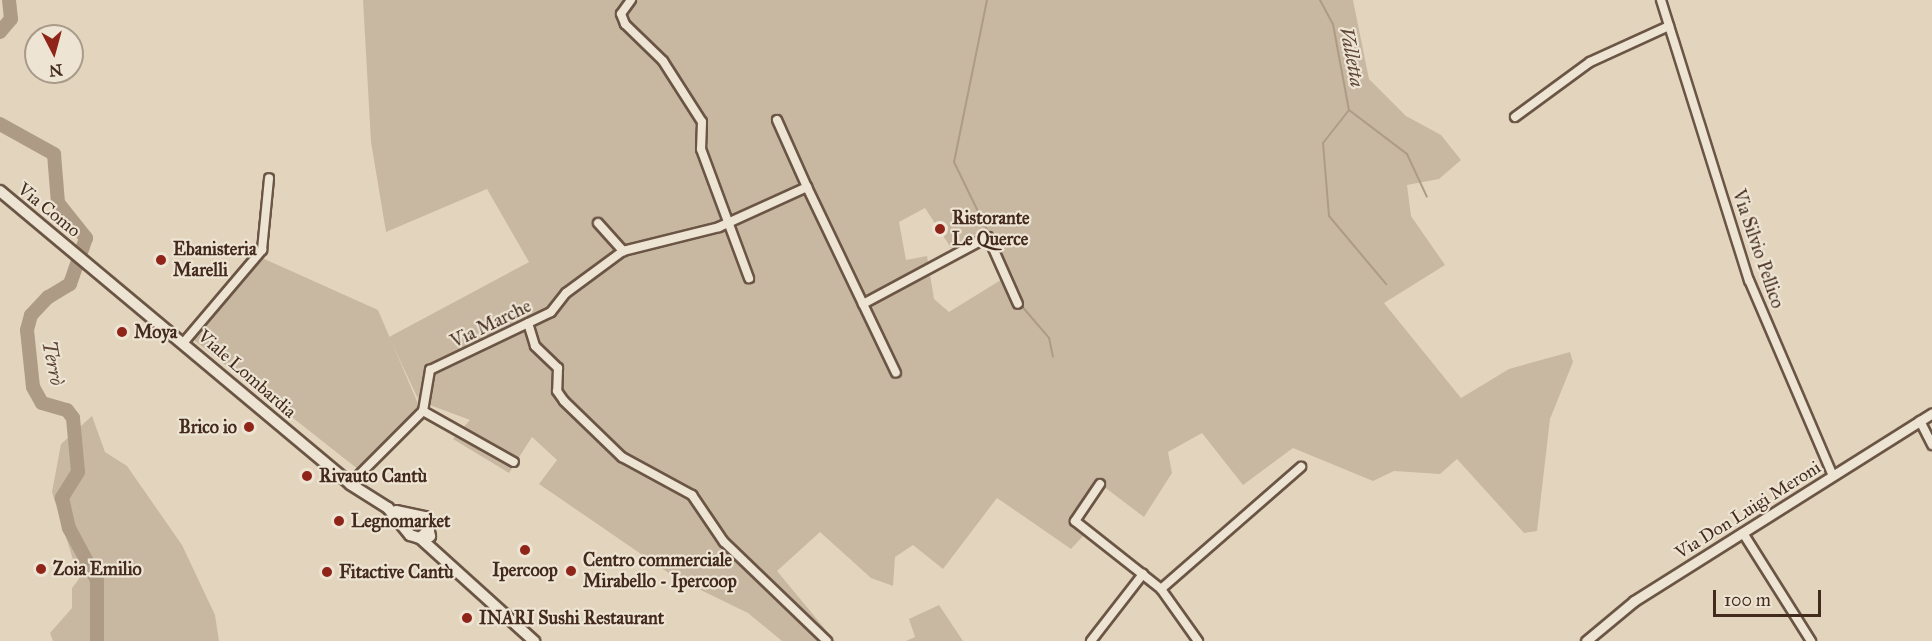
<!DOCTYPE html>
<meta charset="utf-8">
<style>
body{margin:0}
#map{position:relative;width:1932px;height:641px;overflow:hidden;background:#e3d5bd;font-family:"IM FELL Great Primer",serif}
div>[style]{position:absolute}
.green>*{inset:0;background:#c8b8a2}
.stream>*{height:2px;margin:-1px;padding:0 1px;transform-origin:1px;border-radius:1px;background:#ad9b86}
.river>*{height:14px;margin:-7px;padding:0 7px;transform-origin:7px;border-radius:7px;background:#ad9b86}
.roads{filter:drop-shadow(2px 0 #6b5544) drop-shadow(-2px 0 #6b5544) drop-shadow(0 2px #6b5544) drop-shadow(0 -2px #6b5544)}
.minor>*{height:8px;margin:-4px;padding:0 4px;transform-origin:4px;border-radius:4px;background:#ede4d4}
.tertiary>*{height:9px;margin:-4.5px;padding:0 4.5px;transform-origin:4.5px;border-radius:4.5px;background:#ede4d4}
.secondary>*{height:10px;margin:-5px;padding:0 5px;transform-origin:5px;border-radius:5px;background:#ede4d4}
.dots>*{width:16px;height:16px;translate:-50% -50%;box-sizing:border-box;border:3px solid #ede4d4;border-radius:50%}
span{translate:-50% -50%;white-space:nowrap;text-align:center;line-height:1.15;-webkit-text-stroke:4.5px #ede4d4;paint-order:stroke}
.street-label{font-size:18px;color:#432a1c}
.poi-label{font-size:18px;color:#432a1c;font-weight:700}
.left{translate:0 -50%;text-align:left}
.right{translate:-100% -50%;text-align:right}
.water-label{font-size:20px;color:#5e4636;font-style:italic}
.north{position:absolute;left:24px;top:24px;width:60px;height:60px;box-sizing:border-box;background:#ede4d4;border:2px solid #a99a8a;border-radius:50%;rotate:174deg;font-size:16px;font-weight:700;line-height:24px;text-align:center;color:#432a1c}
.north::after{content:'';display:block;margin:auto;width:21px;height:27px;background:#8f2418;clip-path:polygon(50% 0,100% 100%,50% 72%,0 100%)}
.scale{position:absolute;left:1713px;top:590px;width:108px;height:27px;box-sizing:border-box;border:3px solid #432a1c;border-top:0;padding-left:8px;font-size:18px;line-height:21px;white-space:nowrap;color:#432a1c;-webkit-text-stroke:4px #ede4d4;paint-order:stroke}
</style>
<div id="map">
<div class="green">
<i style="clip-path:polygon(evenodd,363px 0,1353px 0,1369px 79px,1406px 116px,1441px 135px,1461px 160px,1439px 179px,1407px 185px,1411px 216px,1445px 265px,1384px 303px,1461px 398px,1509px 369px,1570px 352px,1573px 362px,1550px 419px,1537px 531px,1524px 533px,1457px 459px,1440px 474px,1394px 471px,1373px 481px,1293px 448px,1243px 485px,1202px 433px,1168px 452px,1172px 473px,1144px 517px,1099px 483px,1068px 518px,1085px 534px,1071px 549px,997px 498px,943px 569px,913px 545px,895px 557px,893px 586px,871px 578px,820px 532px,777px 571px,835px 641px,782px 641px,748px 613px,676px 578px,539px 484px,557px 460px,532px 437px,509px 473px,453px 439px,470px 420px,419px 401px,389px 337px,529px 262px,487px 189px,386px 232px,371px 142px,363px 0,925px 208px,953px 251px,989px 241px,1004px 278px,949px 312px,934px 299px,927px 256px,906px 260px,899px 222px,925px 208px)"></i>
<i style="clip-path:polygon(260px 257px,378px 310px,419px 406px,359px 470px,194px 340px,216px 304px)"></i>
<i style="clip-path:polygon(92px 416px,105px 452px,127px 466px,182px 545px,215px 615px,219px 641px,53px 641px,50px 633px,72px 608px,72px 588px,79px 579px,52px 492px,61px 444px)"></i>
<i style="clip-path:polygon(939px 605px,963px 641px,906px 641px,915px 637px,909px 619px)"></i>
</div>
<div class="stream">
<i style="left:987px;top:0;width:165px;rotate:101.5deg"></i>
<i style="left:954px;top:162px;width:82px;rotate:64.1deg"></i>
<i style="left:1320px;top:0;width:27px;rotate:62deg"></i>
<i style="left:1333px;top:24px;width:87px;rotate:79.5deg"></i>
<i style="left:1349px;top:110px;width:73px;rotate:37.2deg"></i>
<i style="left:1407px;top:154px;width:47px;rotate:65.1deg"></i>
<i style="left:1349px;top:110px;width:42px;rotate:128.2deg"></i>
<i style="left:1323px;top:143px;width:73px;rotate:85.3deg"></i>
<i style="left:1329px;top:216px;width:89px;rotate:50deg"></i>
<i style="left:1020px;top:304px;width:45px;rotate:49.5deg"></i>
<i style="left:1049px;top:338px;width:19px;rotate:78deg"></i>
</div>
<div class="river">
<i style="left:0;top:32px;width:17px;rotate:-50deg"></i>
<i style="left:11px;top:19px;width:19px;rotate:-96deg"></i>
<i style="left:0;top:124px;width:62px;rotate:29.1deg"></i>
<i style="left:54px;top:154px;width:49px;rotate:85.3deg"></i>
<i style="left:58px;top:203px;width:45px;rotate:51.3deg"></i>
<i style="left:86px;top:238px;width:49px;rotate:109.2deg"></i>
<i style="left:70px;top:284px;width:26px;rotate:149deg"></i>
<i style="left:48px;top:297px;width:25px;rotate:133deg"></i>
<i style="left:31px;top:315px;width:16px;rotate:105deg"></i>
<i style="left:27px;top:330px;width:57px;rotate:84deg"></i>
<i style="left:33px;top:387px;width:18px;rotate:61deg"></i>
<i style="left:42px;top:403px;width:26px;rotate:16deg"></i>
<i style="left:67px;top:410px;width:10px;rotate:53deg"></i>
<i style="left:73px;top:418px;width:54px;rotate:84.7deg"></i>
<i style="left:78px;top:472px;width:31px;rotate:122deg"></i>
<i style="left:62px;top:498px;width:31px;rotate:77deg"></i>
<i style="left:69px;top:528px;width:59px;rotate:61.7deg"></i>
<i style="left:97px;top:580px;width:61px;rotate:90deg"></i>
</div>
<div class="roads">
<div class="minor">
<i style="left:631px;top:0;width:17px;rotate:126deg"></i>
<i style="left:621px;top:14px;width:11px;rotate:68deg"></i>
<i style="left:625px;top:24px;width:53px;rotate:44.2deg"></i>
<i style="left:663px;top:61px;width:72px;rotate:57.4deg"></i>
<i style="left:702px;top:122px;width:27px;rotate:92deg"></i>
<i style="left:701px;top:149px;width:138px;rotate:69.6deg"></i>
<i style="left:1661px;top:0;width:294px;rotate:72.6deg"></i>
<i style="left:1749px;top:280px;width:213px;rotate:66.8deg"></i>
<i style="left:1515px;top:117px;width:93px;rotate:-36.3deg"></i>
<i style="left:1590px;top:62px;width:87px;rotate:-24.5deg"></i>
<i style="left:777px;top:120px;width:73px;rotate:65.9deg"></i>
<i style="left:598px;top:223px;width:38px;rotate:48deg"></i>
<i style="left:863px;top:304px;width:76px;rotate:64.4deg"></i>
<i style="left:528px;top:323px;width:24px;rotate:73deg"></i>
<i style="left:535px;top:346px;width:32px;rotate:44deg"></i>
<i style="left:558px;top:368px;width:23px;rotate:92deg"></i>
<i style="left:557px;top:391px;width:12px;rotate:55deg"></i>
<i style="left:564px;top:401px;width:81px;rotate:44deg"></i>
<i style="left:622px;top:457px;width:80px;rotate:28.5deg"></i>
<i style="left:692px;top:495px;width:57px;rotate:55.8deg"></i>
<i style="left:724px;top:542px;width:143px;rotate:43.9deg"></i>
<i style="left:184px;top:342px;width:121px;rotate:-49.7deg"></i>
<i style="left:262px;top:250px;width:72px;rotate:-84.4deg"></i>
<i style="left:423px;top:411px;width:104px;rotate:29.3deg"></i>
<i style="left:1920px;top:421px;width:27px;rotate:63deg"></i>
<i style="left:350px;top:484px;width:103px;rotate:-45deg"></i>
<i style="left:423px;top:411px;width:42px;rotate:-80.3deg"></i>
<i style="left:430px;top:370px;width:134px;rotate:-25.6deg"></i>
<i style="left:551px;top:312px;width:24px;rotate:-52deg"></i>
<i style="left:566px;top:293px;width:71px;rotate:-36.4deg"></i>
<i style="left:623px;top:251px;width:99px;rotate:-14deg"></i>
<i style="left:719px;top:227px;width:97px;rotate:-24.4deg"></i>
<i style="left:807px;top:187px;width:130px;rotate:64.4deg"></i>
<i style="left:863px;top:304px;width:142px;rotate:-28.2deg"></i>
<i style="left:988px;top:237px;width:73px;rotate:65.9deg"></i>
<i style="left:1100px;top:484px;width:45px;rotate:124deg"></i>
<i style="left:1075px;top:521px;width:110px;rotate:38.3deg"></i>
<i style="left:1161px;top:589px;width:64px;rotate:54.6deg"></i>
<i style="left:1743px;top:533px;width:128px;rotate:57.8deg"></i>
<i style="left:1161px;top:589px;width:186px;rotate:-41.1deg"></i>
<i style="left:1091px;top:641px;width:85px;rotate:-52.2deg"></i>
</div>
<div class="tertiary">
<i style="left:1586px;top:641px;width:62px;rotate:-39.8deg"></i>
<i style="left:1634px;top:601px;width:352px;rotate:-32.2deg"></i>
</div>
<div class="secondary">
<i style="left:0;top:191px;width:456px;rotate:39.9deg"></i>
<i style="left:350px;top:484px;width:45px;rotate:32.3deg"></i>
<i style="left:388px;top:508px;width:35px;rotate:51deg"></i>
<i style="left:410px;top:535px;width:10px;rotate:17deg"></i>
<i style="left:420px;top:538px;width:12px;rotate:-42deg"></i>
<i style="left:396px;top:511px;width:30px;rotate:12deg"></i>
<i style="left:425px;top:517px;width:20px;rotate:75deg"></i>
<i style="left:420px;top:538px;width:154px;rotate:42.1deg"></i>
</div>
</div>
<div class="dots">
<i style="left:940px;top:229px;background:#8f2418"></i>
<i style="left:161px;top:260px;background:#8f2418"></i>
<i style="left:122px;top:332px;background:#8f2418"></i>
<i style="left:249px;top:427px;background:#8f2418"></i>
<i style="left:307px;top:476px;background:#8f2418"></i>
<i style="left:339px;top:521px;background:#8f2418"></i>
<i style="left:525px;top:550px;background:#8f2418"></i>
<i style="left:41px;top:569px;background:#8f2418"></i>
<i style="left:571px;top:571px;background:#8f2418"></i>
<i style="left:327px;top:572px;background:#8f2418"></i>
<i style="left:467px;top:618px;background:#8f2418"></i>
</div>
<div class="street-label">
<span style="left:49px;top:210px;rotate:39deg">Via Como</span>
<span style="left:1758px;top:249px;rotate:71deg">Via Silvio Pellico</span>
<span style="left:491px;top:324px;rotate:-26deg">Via Marche</span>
<span style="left:247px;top:374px;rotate:41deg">Viale Lombardia</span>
<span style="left:1748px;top:510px;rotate:-32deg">Via Don Luigi Meroni</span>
</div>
<div class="poi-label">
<span class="left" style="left:952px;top:229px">Ristorante<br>Le Querce</span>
<span class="left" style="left:173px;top:260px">Ebanisteria<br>Marelli</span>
<span class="left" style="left:134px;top:332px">Moya</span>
<span class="right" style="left:237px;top:427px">Brico io</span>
<span class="left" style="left:319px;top:476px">Rivauto Cantù</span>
<span class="left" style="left:351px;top:521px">Legnomarket</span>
<span class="left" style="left:583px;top:571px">Centro commerciale<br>Mirabello - Ipercoop</span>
<span class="left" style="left:53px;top:569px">Zoia Emilio</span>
<span style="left:525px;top:570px">Ipercoop</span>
<span class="left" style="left:339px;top:572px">Fitactive Cantù</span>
<span class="left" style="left:479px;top:618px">INARI Sushi Restaurant</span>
</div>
<div class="water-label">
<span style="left:1352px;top:57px;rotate:79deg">Valletta</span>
<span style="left:53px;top:363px;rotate:79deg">Terrò</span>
</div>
<div class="north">N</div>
<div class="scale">100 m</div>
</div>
